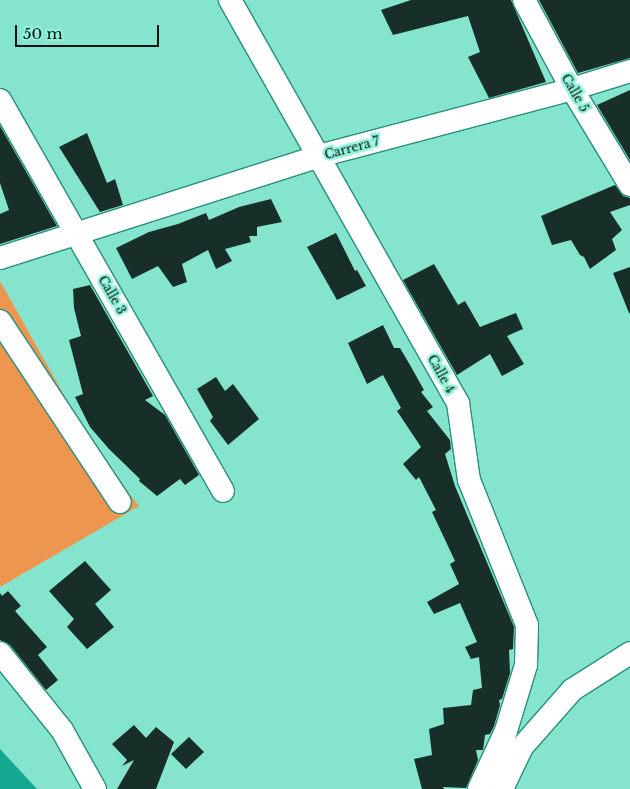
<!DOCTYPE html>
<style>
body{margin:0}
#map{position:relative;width:630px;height:789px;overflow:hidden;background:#84e4ce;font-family:"Libre Baskerville",serif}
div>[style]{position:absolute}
.green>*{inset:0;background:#ed9650}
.water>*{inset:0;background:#15a890}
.building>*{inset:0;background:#182e28}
.roads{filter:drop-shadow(1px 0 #288f7c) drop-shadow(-1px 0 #288f7c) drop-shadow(0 1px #288f7c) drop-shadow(0 -1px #288f7c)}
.street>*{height:22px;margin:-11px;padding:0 11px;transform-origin:11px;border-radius:11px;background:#fff}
span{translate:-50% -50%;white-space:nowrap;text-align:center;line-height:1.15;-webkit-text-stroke:5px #92f1db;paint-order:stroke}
.street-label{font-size:12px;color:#01130f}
.scale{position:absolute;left:15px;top:25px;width:144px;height:22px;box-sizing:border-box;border:2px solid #01130f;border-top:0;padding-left:6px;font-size:15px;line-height:18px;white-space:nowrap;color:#01130f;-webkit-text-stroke:4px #92f1db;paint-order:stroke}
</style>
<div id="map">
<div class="green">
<i style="clip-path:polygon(0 281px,97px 454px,139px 506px,0 587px)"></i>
</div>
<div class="water">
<i style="clip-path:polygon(0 749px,37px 789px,0 789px)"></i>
</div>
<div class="building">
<i style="clip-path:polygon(411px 0,511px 0,546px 82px,489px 98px,468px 57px,480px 52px,468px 16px,393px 35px,381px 10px)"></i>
<i style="clip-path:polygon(539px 0,630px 0,630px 58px,578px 73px)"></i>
<i style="clip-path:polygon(630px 90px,630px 160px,597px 105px)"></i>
<i style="clip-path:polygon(0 126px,57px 226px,0 244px,0 214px,9px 210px,0 183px)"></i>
<i style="clip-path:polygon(87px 133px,107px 183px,115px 179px,123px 205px,100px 212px,59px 147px)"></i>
<i style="clip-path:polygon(615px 185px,623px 196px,630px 198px,630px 205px,610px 212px,622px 230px,612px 239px,616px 250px,590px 269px,584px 257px,580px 255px,571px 240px,552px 245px,541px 216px)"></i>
<i style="clip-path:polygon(271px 199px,282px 222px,257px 227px,257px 236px,249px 236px,251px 242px,225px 249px,232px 261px,216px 269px,208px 250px,182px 264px,187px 282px,173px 287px,158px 266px,132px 279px,116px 248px,149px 232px,178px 224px,206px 213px,209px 220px,239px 207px)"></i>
<i style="clip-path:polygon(336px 233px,355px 271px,357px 270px,366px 286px,337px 300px,307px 247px)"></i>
<i style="clip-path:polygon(434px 264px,458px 305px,465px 301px,480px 327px,516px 313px,523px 329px,507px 336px,524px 364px,502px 376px,490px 354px,457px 375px,403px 280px)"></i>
<i style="clip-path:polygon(630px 267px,630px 313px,629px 313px,613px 273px)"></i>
<i style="clip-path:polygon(90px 285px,153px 396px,145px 400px,165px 415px,199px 475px,185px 485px,180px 479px,157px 496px,139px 481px,140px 479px,109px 449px,90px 427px,75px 397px,83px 394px,69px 340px,81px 336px,74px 308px,73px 289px)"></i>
<i style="clip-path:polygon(383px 325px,394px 348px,400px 348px,410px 365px,424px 390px,421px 392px,433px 407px,427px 411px,450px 440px,451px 449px,445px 454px,455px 486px,514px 627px,513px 649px,509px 650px,510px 673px,502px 699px,499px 700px,500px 705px,494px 726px,490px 734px,485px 735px,483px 750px,476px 750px,478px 760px,466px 788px,443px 787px,444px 789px,422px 789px,414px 759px,432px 755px,429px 729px,444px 724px,443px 708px,471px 705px,473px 690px,482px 688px,479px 657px,471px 659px,465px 647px,477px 642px,460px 603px,434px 614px,427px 602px,459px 584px,450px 564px,455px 561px,432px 512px,436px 510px,419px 477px,416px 480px,403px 464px,421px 447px,397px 411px,401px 408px,383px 375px,367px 384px,348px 343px)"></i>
<i style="clip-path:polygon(216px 377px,225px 391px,233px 384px,259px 419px,228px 445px,210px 421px,213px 417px,197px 389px)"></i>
<i style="clip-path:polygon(85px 561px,111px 590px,95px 604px,114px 627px,87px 649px,67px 627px,74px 619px,49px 591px)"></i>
<i style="clip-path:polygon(8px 591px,21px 606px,15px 611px,47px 647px,38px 655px,58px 680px,46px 690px,10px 645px,0 640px,0 593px,2px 596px)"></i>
<i style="clip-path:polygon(134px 725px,146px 738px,156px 727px,174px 742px,156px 789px,117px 789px,134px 760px,122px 766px,127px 760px,112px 744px)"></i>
<i style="clip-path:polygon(189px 737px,204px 752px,186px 769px,171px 754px)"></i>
</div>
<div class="roads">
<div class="street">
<i style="left:230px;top:0;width:463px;rotate:60.5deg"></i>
<i style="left:458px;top:403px;width:78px;rotate:81.9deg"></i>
<i style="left:469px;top:480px;width:156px;rotate:68.2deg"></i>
<i style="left:527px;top:625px;width:40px;rotate:91.4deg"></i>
<i style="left:526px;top:665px;width:69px;rotate:106.9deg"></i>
<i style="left:506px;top:731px;width:64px;rotate:115deg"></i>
<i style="left:524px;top:0;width:101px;rotate:61.7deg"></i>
<i style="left:572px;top:89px;width:112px;rotate:58.9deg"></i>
<i style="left:0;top:100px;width:450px;rotate:60.3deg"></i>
<i style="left:0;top:258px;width:335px;rotate:-17.7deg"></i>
<i style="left:319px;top:156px;width:262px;rotate:-14.8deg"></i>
<i style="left:572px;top:89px;width:61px;rotate:-17.2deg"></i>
<i style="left:0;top:321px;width:217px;rotate:56.5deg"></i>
<i style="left:0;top:653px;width:99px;rotate:51.2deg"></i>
<i style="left:62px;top:730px;width:68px;rotate:60.8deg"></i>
<i style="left:502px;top:789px;width:47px;rotate:-64.5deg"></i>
<i style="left:522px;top:747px;width:76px;rotate:-48.7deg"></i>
<i style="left:572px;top:690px;width:69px;rotate:-32.5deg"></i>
</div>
</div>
<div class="street-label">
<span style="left:575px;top:93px;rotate:60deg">Calle 5</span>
<span style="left:352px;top:148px;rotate:-15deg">Carrera 7</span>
<span style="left:112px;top:295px;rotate:60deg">Calle 3</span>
<span style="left:441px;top:374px;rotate:61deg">Calle 4</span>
</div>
<div class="scale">50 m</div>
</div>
